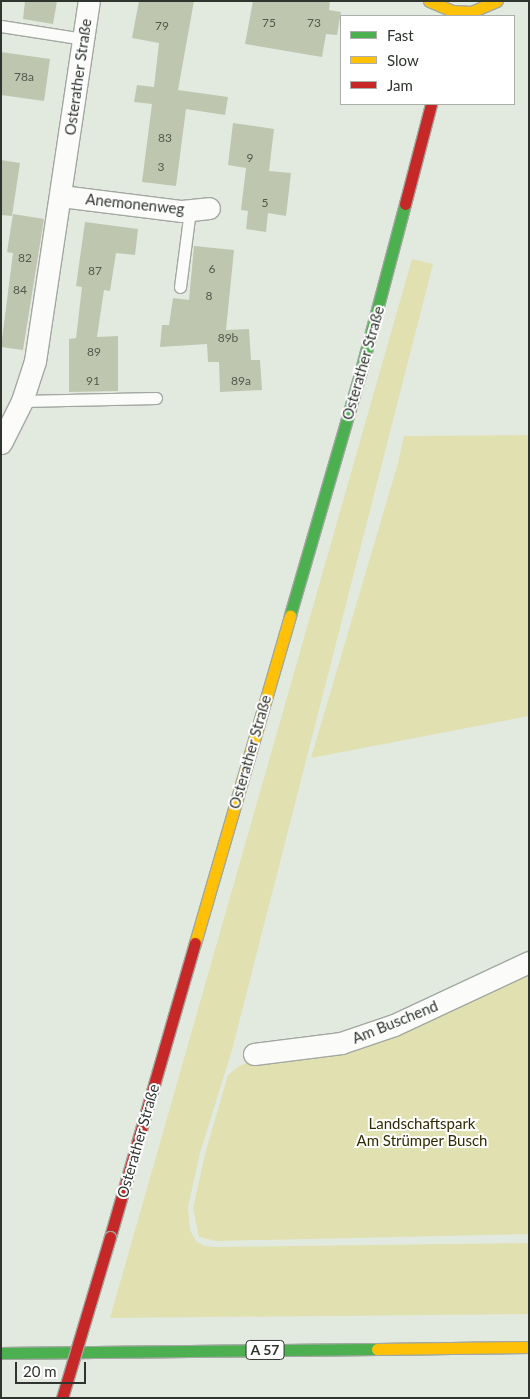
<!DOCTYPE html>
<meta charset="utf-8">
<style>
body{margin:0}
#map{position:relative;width:530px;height:1399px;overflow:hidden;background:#e2eae0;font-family:Lato,sans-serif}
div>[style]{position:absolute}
.green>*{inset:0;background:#e1e0b1}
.building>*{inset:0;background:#bec6b0}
.roads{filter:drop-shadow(1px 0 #a2a8a1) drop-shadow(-1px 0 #a2a8a1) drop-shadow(0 1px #a2a8a1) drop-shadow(0 -1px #a2a8a1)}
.lane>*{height:11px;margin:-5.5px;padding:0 5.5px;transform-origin:5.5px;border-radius:5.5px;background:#fbfcfa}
.street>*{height:21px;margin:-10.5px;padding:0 10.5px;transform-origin:10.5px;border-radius:10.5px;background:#fbfcfa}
.fast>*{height:11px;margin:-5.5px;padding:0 5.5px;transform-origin:5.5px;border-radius:5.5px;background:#4caf50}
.slow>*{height:11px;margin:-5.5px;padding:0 5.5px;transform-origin:5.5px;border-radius:5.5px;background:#ffc107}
.jam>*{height:11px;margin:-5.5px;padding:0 5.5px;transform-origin:5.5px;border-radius:5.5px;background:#c62828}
.bridges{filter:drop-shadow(1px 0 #a2a8a1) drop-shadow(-1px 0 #a2a8a1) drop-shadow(0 1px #a2a8a1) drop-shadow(0 -1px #a2a8a1)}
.jam-bridge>*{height:11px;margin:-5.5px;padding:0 5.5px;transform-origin:5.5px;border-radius:5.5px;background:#c62828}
span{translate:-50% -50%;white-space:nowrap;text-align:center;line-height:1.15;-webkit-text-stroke:4px #fff;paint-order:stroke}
.number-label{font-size:12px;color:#53594e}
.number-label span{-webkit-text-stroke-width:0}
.shield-label span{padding:1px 4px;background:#fff;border:1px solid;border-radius:4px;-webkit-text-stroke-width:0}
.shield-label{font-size:14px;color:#2f352e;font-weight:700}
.street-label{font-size:15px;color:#2f352e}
.park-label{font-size:15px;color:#302b00}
.frame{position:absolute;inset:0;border:2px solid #2f352e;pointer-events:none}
.legend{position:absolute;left:340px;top:15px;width:175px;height:90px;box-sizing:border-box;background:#fff;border:1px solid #acaeab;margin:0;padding:6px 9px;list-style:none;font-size:15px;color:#2f352e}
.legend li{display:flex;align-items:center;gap:10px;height:25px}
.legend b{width:25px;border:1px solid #acaeab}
.scale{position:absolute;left:15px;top:1362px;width:71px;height:22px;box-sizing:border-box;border:2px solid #2f352e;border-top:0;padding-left:6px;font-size:15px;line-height:18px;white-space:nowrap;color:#2f352e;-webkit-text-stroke:4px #fff;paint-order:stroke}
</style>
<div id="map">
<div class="green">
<i style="clip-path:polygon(412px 259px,433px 264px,232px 1050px,200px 1153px,188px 1207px,190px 1230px,196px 1241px,204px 1246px,215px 1247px,529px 1243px,529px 1314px,110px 1318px)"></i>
<i style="clip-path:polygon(529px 435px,529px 716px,311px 758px,398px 463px,404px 436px)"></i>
<i style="clip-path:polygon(525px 974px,529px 978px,529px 1234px,216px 1241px,199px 1237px,193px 1208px,205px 1154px,228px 1075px,238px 1067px,246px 1063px,278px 1060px)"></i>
</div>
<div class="building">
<i style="clip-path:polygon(25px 1px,57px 1px,53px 24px,23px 19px)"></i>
<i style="clip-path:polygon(139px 1px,194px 1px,178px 90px,228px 97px,225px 115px,186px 109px,176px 186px,142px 182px,152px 104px,134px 102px,137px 85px,154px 87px,159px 43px,132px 38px)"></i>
<i style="clip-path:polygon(253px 1px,330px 1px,329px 10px,341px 12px,337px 35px,326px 34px,322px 57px,245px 44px)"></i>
<i style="clip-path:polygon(1px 52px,50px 59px,44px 101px,1px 95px)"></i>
<i style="clip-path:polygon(233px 123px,274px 129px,269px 171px,291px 173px,286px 216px,268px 213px,266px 232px,246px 229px,248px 211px,241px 210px,246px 168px,228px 165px)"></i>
<i style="clip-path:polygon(1px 160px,20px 163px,12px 216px,1px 215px)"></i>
<i style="clip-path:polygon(13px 214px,44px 219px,23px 350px,1px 347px,13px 253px,7px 252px)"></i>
<i style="clip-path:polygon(85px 222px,138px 229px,135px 255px,116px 253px,110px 291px,104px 290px,97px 337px,118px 336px,118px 391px,69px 392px,69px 339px,76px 338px,82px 287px,76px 286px)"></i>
<i style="clip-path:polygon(194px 246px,234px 250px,226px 330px,249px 329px,251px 360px,260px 360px,262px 390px,220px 392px,219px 362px,208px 362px,207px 344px,160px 347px,162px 325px,169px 325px,173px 298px,189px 300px)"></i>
</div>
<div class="roads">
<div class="lane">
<i style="left:1px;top:26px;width:84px;rotate:8.9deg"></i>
<i style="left:180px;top:287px;width:78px;rotate:-82.6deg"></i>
<i style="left:22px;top:401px;width:134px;rotate:-1.3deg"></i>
</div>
<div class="street">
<i style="left:61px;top:196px;width:122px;rotate:7.1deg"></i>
<i style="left:182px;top:211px;width:27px;rotate:-6deg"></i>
<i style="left:1px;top:443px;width:47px;rotate:-63.4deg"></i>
<i style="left:22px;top:401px;width:42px;rotate:-72deg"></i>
<i style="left:35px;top:361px;width:364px;rotate:-81.5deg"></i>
<i style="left:254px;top:1054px;width:88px;rotate:-7.2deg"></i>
<i style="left:341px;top:1043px;width:56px;rotate:-18.8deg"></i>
<i style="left:394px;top:1025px;width:149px;rotate:-25deg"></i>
</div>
<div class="fast">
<i style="left:290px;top:615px;width:251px;rotate:-73.8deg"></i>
<i style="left:360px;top:374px;width:176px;rotate:-75.2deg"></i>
<i style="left:1px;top:1353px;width:376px;rotate:-0.6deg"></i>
</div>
<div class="slow">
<i style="left:429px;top:1px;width:25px;rotate:23deg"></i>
<i style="left:452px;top:11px;width:19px;rotate:3deg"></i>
<i style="left:471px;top:12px;width:28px;rotate:-23deg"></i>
<i style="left:195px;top:943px;width:341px;rotate:-73.8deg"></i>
<i style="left:377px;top:1349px;width:152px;rotate:-0.8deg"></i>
</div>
<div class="jam">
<i style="left:405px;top:204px;width:103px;rotate:-75.4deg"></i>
<i style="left:110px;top:1237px;width:306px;rotate:-73.9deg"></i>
</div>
</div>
<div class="bridges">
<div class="jam-bridge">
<i style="left:62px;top:1398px;width:168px;rotate:-73.4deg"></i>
</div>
</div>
<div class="number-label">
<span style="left:269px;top:23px">75</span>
<span style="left:314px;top:23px">73</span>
<span style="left:162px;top:26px">79</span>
<span style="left:24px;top:77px">78a</span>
<span style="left:165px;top:138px">83</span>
<span style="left:250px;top:158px">9</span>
<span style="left:161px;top:167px">3</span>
<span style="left:265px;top:203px">5</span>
<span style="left:25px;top:258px">82</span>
<span style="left:212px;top:269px">6</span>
<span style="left:95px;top:271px">87</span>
<span style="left:20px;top:290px">84</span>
<span style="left:209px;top:296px">8</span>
<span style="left:228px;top:338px">89b</span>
<span style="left:94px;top:352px">89</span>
<span style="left:93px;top:381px">91</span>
<span style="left:241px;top:381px">89a</span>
</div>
<div class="shield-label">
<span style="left:265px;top:1350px">A 57</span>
</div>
<div class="street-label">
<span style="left:78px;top:77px;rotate:-82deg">Osterather Straße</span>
<span style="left:135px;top:204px;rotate:6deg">Anemonenweg</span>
<span style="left:363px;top:363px;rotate:-74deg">Osterather Straße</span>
<span style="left:250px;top:752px;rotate:-74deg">Osterather Straße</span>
<span style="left:395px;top:1022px;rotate:-22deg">Am Buschend</span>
<span style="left:138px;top:1141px;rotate:-74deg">Osterather Straße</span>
</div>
<div class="park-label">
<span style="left:422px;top:1132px">Landschaftspark<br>Am Strümper Busch</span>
</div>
<div class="frame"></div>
<ul class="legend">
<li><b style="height:6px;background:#4caf50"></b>Fast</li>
<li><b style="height:6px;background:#ffc107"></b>Slow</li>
<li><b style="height:6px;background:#c62828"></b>Jam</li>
</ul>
<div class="scale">20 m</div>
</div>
